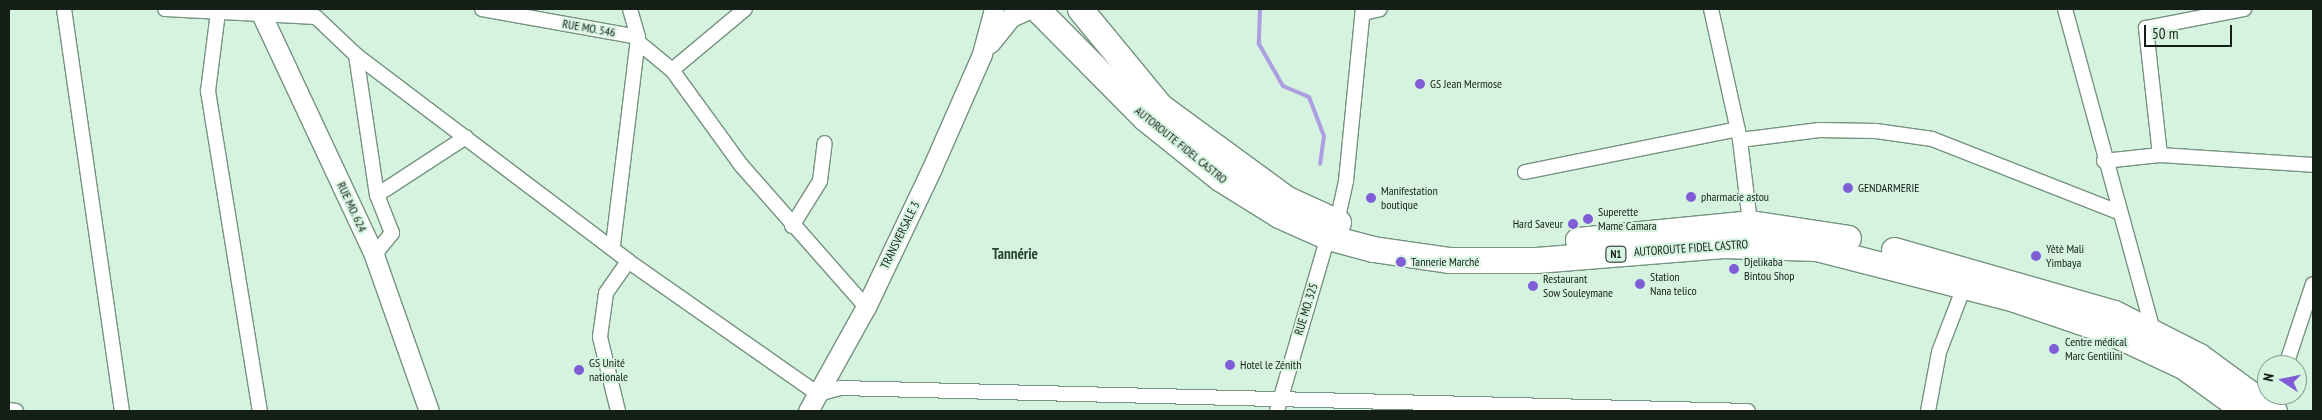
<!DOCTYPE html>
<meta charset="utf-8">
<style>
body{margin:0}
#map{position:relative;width:2322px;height:420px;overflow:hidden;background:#d5f3df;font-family:"PT Sans Narrow",sans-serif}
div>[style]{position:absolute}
.stream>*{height:4px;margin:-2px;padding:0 2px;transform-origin:2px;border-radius:2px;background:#ac9ee1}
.roads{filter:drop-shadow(1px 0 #769280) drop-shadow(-1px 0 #769280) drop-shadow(0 1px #769280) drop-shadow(0 -1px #769280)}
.street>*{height:14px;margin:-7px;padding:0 7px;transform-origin:7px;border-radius:7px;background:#fff}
.secondary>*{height:19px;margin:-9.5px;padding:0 9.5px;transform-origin:9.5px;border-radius:9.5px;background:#fff}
.highway>*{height:25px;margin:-12.5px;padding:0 12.5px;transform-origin:12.5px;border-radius:12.5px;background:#fff}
.dots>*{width:14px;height:14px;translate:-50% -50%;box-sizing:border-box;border:2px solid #d5f3df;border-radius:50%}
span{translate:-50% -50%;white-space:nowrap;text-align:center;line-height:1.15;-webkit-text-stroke:4px #d5f3df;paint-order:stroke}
.shield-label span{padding:1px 4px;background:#d5f3df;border:1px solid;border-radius:4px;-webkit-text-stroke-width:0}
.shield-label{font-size:11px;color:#141f18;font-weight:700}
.street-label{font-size:12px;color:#141f18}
.poi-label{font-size:12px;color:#141f18}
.left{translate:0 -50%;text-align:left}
.right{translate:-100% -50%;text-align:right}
.quarter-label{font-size:15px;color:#2b4434;font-weight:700}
.frame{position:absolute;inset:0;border:10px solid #141f18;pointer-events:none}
.north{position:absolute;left:2257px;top:355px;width:50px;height:50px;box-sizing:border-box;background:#d5f3df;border:1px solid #889e8f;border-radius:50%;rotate:281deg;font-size:14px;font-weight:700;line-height:20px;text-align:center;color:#141f18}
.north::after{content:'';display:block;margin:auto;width:18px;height:22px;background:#805dd7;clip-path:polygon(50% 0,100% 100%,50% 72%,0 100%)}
.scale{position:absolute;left:2144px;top:25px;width:88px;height:22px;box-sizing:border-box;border:2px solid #141f18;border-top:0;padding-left:6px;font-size:15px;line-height:18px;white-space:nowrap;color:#141f18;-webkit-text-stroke:4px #d5f3df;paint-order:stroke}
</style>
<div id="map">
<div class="stream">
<i style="left:1260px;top:9px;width:35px;rotate:92deg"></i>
<i style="left:1259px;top:44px;width:48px;rotate:60.3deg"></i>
<i style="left:1283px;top:86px;width:28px;rotate:23deg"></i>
<i style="left:1309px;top:97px;width:42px;rotate:69deg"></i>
<i style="left:1324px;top:136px;width:28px;rotate:98deg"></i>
</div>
<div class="roads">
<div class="street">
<i style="left:64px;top:9px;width:406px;rotate:81.8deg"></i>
<i style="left:165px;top:9px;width:151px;rotate:3deg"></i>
<i style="left:316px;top:17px;width:55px;rotate:43.5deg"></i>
<i style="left:356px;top:55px;width:341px;rotate:37.1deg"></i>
<i style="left:628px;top:261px;width:232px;rotate:35deg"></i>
<i style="left:818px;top:394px;width:23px;rotate:-15deg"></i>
<i style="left:840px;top:388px;width:908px;rotate:1.45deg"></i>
<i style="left:482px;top:9px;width:158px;rotate:10.2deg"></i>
<i style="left:1711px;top:9px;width:134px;rotate:77.5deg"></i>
<i style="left:1740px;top:140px;width:84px;rotate:83.1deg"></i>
<i style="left:2065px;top:9px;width:333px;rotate:74.7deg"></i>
<i style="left:218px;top:12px;width:80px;rotate:97.2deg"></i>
<i style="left:208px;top:91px;width:324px;rotate:80.8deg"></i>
<i style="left:1363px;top:13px;width:17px;rotate:-13deg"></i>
<i style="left:638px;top:42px;width:44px;rotate:39.5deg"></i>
<i style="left:672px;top:70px;width:117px;rotate:54deg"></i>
<i style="left:741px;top:165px;width:189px;rotate:48.6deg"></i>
<i style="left:356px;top:55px;width:142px;rotate:81.5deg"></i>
<i style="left:377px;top:195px;width:41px;rotate:68.5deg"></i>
<i style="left:392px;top:233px;width:28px;rotate:129deg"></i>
<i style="left:672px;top:70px;width:95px;rotate:-39.9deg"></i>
<i style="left:1740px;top:140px;width:80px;rotate:-7.2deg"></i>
<i style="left:1819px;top:130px;width:57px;rotate:1deg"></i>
<i style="left:1876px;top:131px;width:57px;rotate:8.1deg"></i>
<i style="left:1932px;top:139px;width:200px;rotate:21.4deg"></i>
<i style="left:2160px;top:155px;width:128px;rotate:-96.3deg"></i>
<i style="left:2146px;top:28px;width:100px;rotate:-11deg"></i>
<i style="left:2104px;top:161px;width:56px;rotate:-6.1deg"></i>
<i style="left:2160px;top:155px;width:153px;rotate:3.7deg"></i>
<i style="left:1525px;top:172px;width:217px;rotate:-11.4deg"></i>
<i style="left:377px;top:195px;width:106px;rotate:-33.1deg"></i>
<i style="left:1337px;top:222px;width:42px;rotate:-77.6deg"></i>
<i style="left:1346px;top:181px;width:173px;rotate:-84.4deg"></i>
<i style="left:792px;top:226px;width:53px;rotate:-58.1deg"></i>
<i style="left:820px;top:181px;width:38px;rotate:-83deg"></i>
<i style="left:613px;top:245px;width:209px;rotate:-83.1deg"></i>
<i style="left:638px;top:37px;width:29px;rotate:-106deg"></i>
<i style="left:2286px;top:365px;width:85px;rotate:-71.6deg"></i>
<i style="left:9px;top:410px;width:7px;rotate:8deg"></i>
<i style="left:618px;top:411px;width:76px;rotate:-103.7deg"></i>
<i style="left:600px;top:337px;width:44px;rotate:-82.2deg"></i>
<i style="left:606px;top:293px;width:39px;rotate:-55deg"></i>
<i style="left:1277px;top:411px;width:181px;rotate:-73.7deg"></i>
<i style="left:1928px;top:411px;width:60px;rotate:-79.4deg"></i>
<i style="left:1939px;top:352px;width:70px;rotate:-69deg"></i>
</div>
<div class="secondary">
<i style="left:259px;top:9px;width:272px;rotate:64.9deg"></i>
<i style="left:374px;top:255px;width:165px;rotate:70.6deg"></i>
<i style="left:990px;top:43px;width:33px;rotate:-51deg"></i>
<i style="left:1011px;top:17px;width:20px;rotate:-24deg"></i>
<i style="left:808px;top:411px;width:119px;rotate:-60.9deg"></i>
<i style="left:866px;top:307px;width:154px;rotate:-64.6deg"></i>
<i style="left:932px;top:168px;width:124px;rotate:-66.3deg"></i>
<i style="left:982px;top:54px;width:47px;rotate:-75.1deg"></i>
</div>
<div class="highway">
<i style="left:1037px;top:9px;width:153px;rotate:45.3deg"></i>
<i style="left:1145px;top:118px;width:97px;rotate:38.8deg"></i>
<i style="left:1221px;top:179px;width:68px;rotate:31.8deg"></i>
<i style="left:1279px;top:215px;width:54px;rotate:24.2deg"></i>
<i style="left:1328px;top:237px;width:47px;rotate:14.9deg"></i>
<i style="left:1373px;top:249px;width:76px;rotate:8.3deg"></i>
<i style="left:1448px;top:260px;width:88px"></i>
<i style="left:1536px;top:260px;width:188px;rotate:-4.6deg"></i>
<i style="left:1723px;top:245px;width:93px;rotate:1.8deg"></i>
<i style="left:1816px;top:248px;width:204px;rotate:14.4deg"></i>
<i style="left:2014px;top:299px;width:99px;rotate:18.8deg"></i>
<i style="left:2108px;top:331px;width:83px;rotate:25deg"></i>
<i style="left:2183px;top:366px;width:77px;rotate:36deg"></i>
<i style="left:1080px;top:9px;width:126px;rotate:50.5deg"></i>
<i style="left:1160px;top:106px;width:157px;rotate:36.2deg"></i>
<i style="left:1287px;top:199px;width:56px;rotate:24.3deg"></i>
<i style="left:1578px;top:240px;width:173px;rotate:-5.6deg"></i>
<i style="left:1750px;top:223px;width:99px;rotate:8.7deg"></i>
<i style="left:1894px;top:250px;width:229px;rotate:16deg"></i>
<i style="left:2114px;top:313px;width:95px;rotate:26.8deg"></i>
<i style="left:2199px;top:356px;width:93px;rotate:36.3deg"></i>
</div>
</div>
<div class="dots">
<i style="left:1420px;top:84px;background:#805dd7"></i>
<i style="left:1848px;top:188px;background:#805dd7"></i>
<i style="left:1691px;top:197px;background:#805dd7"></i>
<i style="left:1371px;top:198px;background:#805dd7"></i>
<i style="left:1588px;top:219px;background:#805dd7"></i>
<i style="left:1573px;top:224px;background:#805dd7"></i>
<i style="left:2036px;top:256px;background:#805dd7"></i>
<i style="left:1401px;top:262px;background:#805dd7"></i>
<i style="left:1734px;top:269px;background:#805dd7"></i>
<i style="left:1640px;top:284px;background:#805dd7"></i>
<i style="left:1533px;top:286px;background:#805dd7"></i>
<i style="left:2054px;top:349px;background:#805dd7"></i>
<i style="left:1230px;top:365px;background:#805dd7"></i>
<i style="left:579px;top:370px;background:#805dd7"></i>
</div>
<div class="shield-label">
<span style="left:1616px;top:254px">N1</span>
</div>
<div class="street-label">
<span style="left:589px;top:28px;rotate:10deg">RUE MO. 546</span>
<span style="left:1181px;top:145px;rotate:39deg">AUTOROUTE FIDEL CASTRO</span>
<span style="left:352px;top:207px;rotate:65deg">RUE MO. 624</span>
<span style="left:900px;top:235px;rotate:-64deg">TRANSVERSALE 3</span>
<span style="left:1691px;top:248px;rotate:-4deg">AUTOROUTE FIDEL CASTRO</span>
<span style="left:1306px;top:309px;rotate:-73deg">RUE MO. 325</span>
</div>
<div class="poi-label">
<span class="left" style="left:1430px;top:84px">GS Jean Mermose</span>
<span class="left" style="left:1858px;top:188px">GENDARMERIE</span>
<span class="left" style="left:1381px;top:198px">Manifestation<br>boutique</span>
<span class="left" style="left:1701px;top:197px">pharmacie astou</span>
<span class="left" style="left:1598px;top:219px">Superette<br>Mame Camara</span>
<span class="right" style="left:1563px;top:224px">Hard Saveur</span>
<span class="left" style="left:2046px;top:256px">Yètè Mali<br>Yimbaya</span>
<span class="left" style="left:1411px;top:262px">Tannerie Marché</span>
<span class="left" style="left:1744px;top:269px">Djelikaba<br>Bintou Shop</span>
<span class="left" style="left:1650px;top:284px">Station<br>Nana telico</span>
<span class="left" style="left:1543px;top:286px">Restaurant<br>Sow Souleymane</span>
<span class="left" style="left:2065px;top:349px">Centre médical<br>Marc Gentilini</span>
<span class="left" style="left:589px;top:370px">GS Unité<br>nationale</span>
<span class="left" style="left:1240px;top:365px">Hotel le Zénith</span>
</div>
<div class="quarter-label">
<span style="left:1015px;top:254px">Tannérie</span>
</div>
<div class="frame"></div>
<div class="north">N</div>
<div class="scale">50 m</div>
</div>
